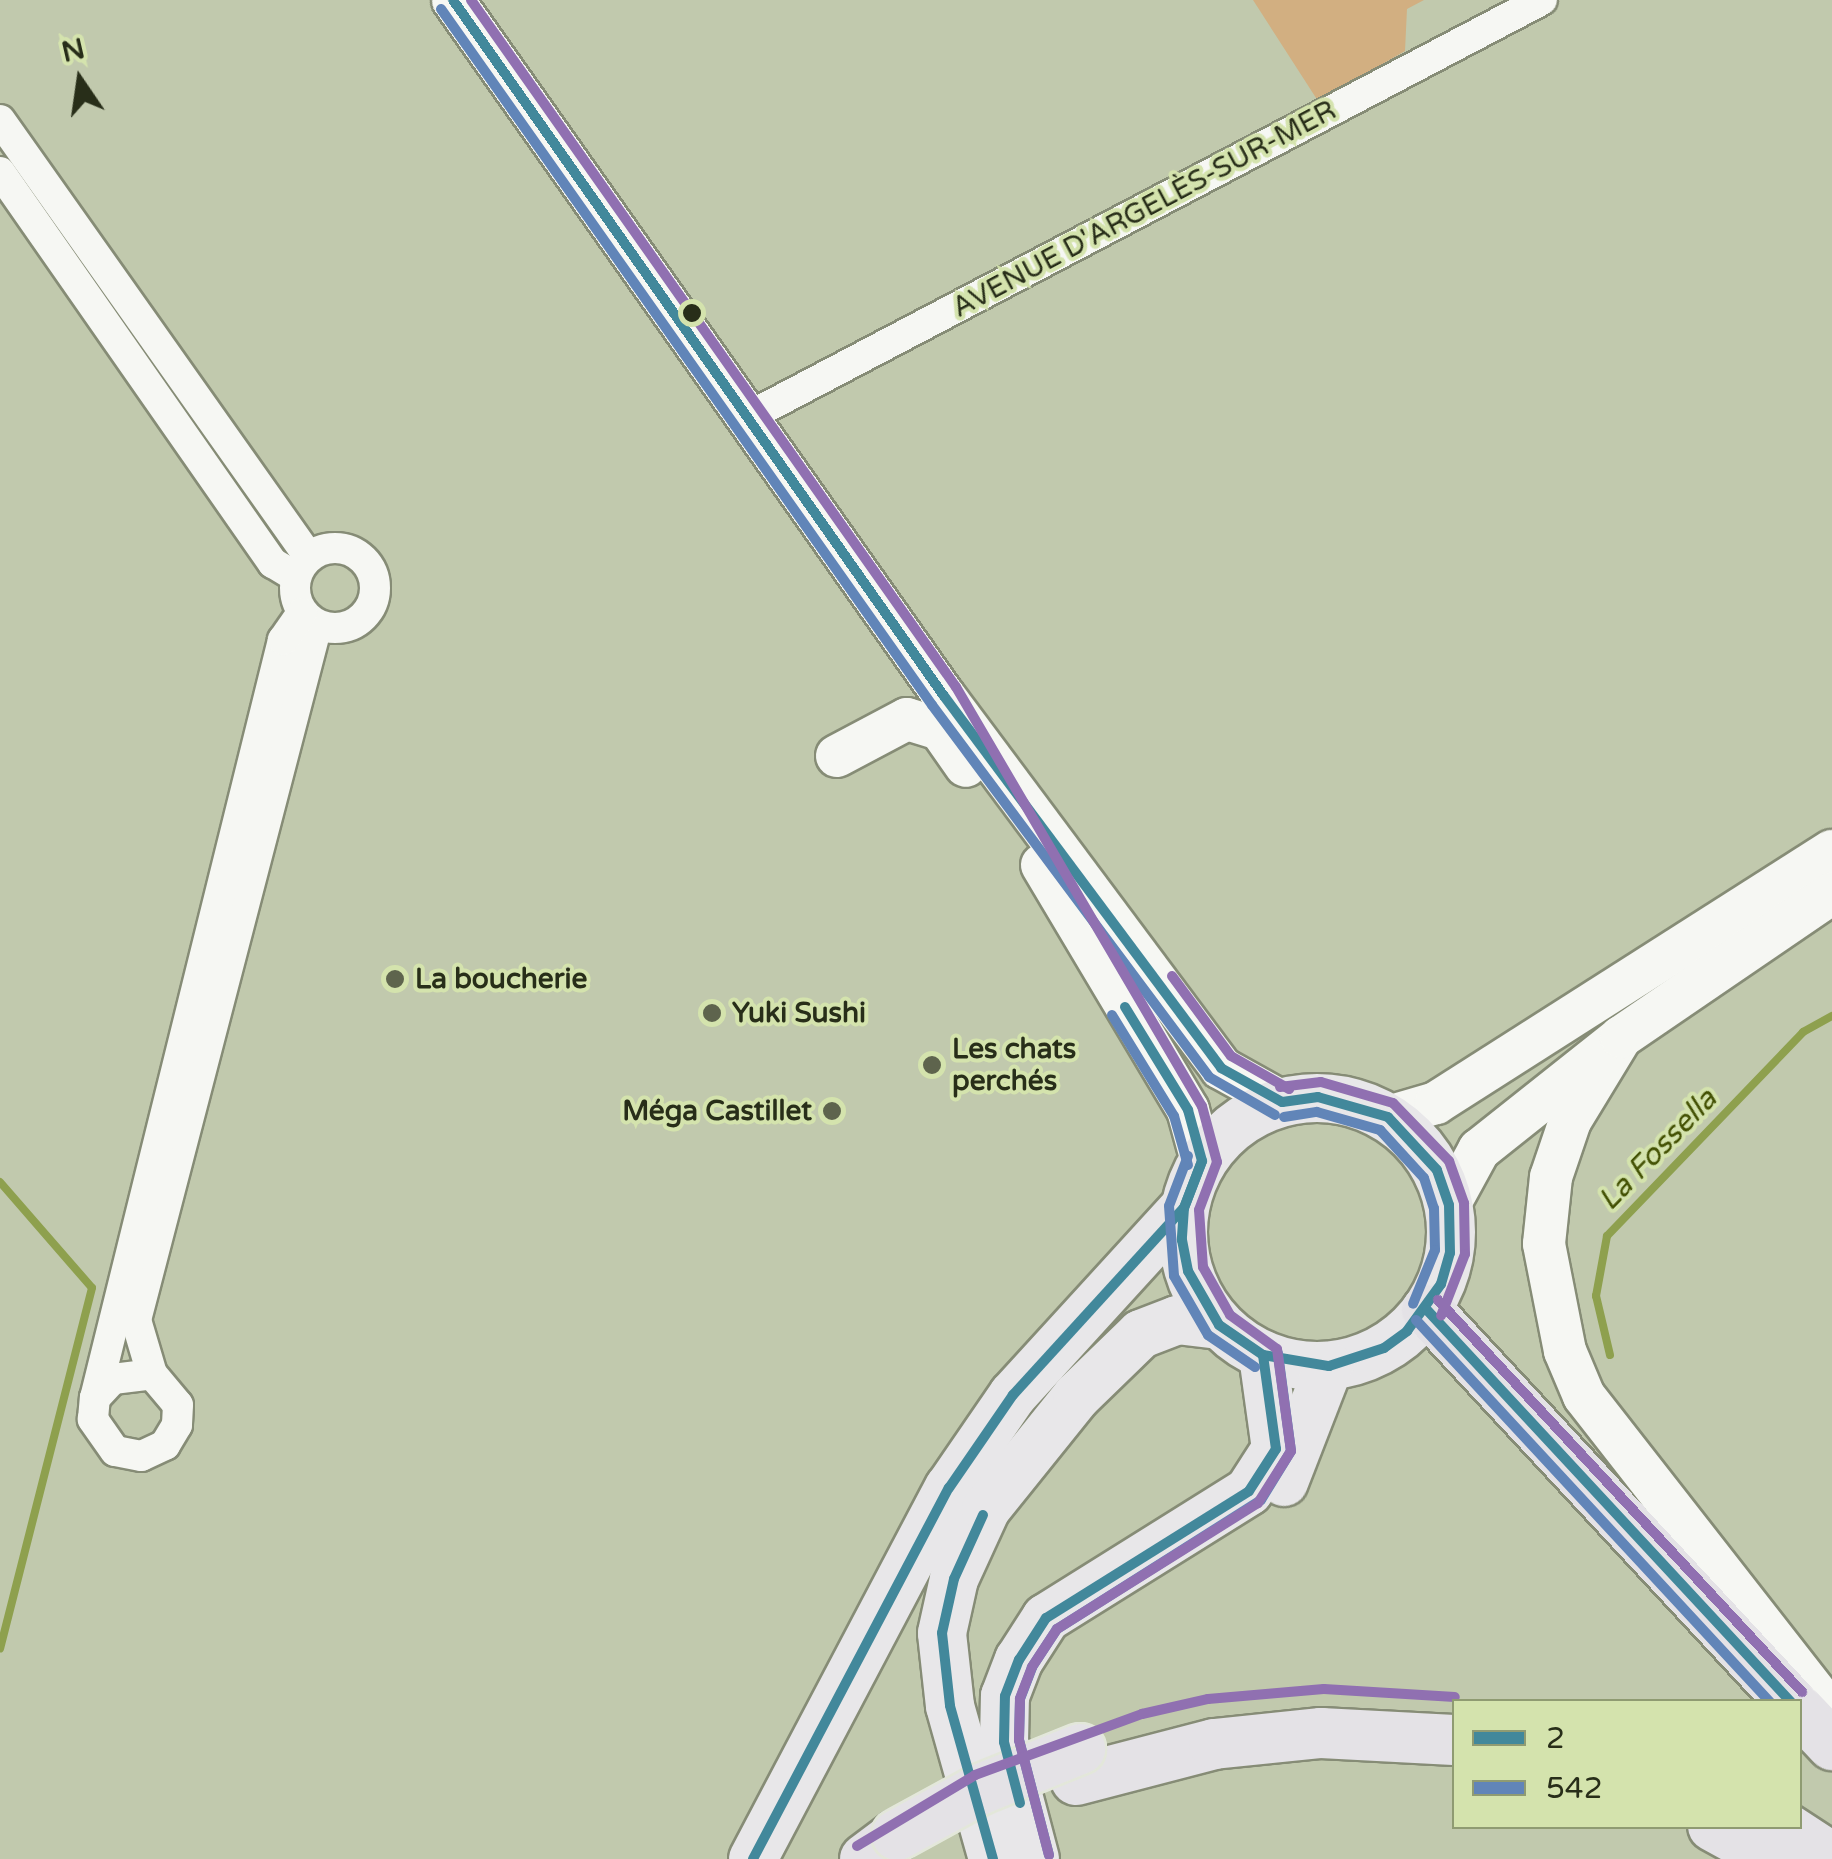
<!DOCTYPE html>
<meta charset="utf-8">
<style>
body{margin:0}
#map{position:relative;width:1832px;height:1859px;overflow:hidden;background:#c1c9ad;font-family:"Varela Round",sans-serif}
div>[style]{position:absolute}
.green>*{inset:0;background:#d2af81}
.stream>*{height:8px;margin:-4px;padding:0 4px;transform-origin:4px;border-radius:4px;background:#8ea04e}
.roads{filter:drop-shadow(2px 0 #868c76) drop-shadow(-2px 0 #868c76) drop-shadow(0 2px #868c76) drop-shadow(0 -2px #868c76)}
.minor>*{height:30px;margin:-15px;padding:0 15px;transform-origin:15px;border-radius:15px;background:#f6f7f3}
.minor>.ring{margin:-15px;padding:0;box-sizing:content-box;background:none;border:30px solid #f6f7f3;border-radius:50%}
.secondary>*{height:42px;margin:-21px;padding:0 21px;transform-origin:21px;border-radius:21px;background:#f6f7f3}
.primary>*{height:48px;margin:-24px;padding:0 24px;transform-origin:24px;border-radius:24px;background:#e8e7e9}
.primary>.ring{margin:-24px;padding:0;box-sizing:content-box;background:none;border:48px solid #e8e7e9;border-radius:50%}
.trunk>*{height:50px;margin:-25px;padding:0 25px;transform-origin:25px;border-radius:25px;background:#e4e2e6}
.bridges{filter:drop-shadow(2px 0 #e3e7da) drop-shadow(-2px 0 #e3e7da) drop-shadow(0 2px #e3e7da) drop-shadow(0 -2px #e3e7da)}
.trunk-bridge>*{height:50px;margin:-25px;padding:0 25px;transform-origin:25px;border-radius:25px;background:#e4e2e6}
.bus-1>*{height:10px;margin:-5px;padding:0 5px;transform-origin:5px;border-radius:5px;background:#42889b}
.bus-2>*{height:10px;margin:-5px;padding:0 5px;transform-origin:5px;border-radius:5px;background:#6185b8}
.bus-3>*{height:10px;margin:-5px;padding:0 5px;transform-origin:5px;border-radius:5px;background:#9070b1}
.dots>*{width:28px;height:28px;translate:-50% -50%;box-sizing:border-box;border:5px solid #d4e3ad;border-radius:50%}
span{translate:-50% -50%;white-space:nowrap;text-align:center;line-height:1.15;-webkit-text-stroke:8px #d4e3ad;paint-order:stroke}
.street-label{font-size:28px;color:#282e19}
.poi-label{font-size:28px;color:#282e19;font-weight:700}
.left{translate:0 -50%;text-align:left}
.right{translate:-100% -50%;text-align:right}
.water-label{font-size:30px;color:#435103;font-style:italic}
.legend{position:absolute;left:1452px;top:1699px;width:350px;height:130px;box-sizing:border-box;background:#d4e3ad;border:2px solid #8f9b72;margin:0;padding:12px 18px;list-style:none;font-size:30px;color:#282e19}
.legend li{display:flex;align-items:center;gap:20px;height:50px}
.legend b{width:50px;border:2px solid #8f9b72}
.north{position:absolute;left:30px;top:30px;width:100px;height:100px;-webkit-text-stroke:8px #d4e3ad;paint-order:stroke;rotate:347deg;font-size:28px;font-weight:700;line-height:40px;text-align:center;color:#282e19}
.north::after{content:'';display:block;margin:auto;width:35px;height:45px;background:#282e19;clip-path:polygon(50% 0,100% 100%,50% 72%,0 100%)}
</style>
<div id="map">
<div class="green">
<i style="clip-path:polygon(1253px 0,1424px 0,1407px 9px,1405px 51px,1318px 101px)"></i>
</div>
<div class="stream">
<i style="left:0;top:1182px;width:140px;rotate:49deg"></i>
<i style="left:92px;top:1288px;width:372px;rotate:104.3deg"></i>
<i style="left:1610px;top:1355px;width:61px;rotate:-103.3deg"></i>
<i style="left:1596px;top:1296px;width:61px;rotate:-79.6deg"></i>
<i style="left:1607px;top:1236px;width:283px;rotate:-46.1deg"></i>
<i style="left:1803px;top:1032px;width:33px;rotate:-29deg"></i>
</div>
<div class="roads">
<div class="minor">
<i style="left:0;top:120px;width:535px;rotate:54.74deg"></i>
<i style="left:0;top:172px;width:477px;rotate:55.1deg"></i>
<i style="left:273px;top:563px;width:27px;rotate:31deg"></i>
<i style="left:746px;top:418px;width:899px;rotate:-27.71deg"></i>
<i class="ring" style="left:295px;top:548px;width:50px;height:50px"></i>
<i style="left:152px;top:1374px;width:56px;rotate:-106.5deg"></i>
<i style="left:136px;top:1320px;width:718px;rotate:-75.4deg"></i>
<i style="left:95px;top:1398px;width:26px;rotate:-47deg"></i>
<i style="left:113px;top:1379px;width:39px;rotate:-7deg"></i>
<i style="left:152px;top:1374px;width:40px;rotate:50deg"></i>
<i style="left:178px;top:1405px;width:20px;rotate:93deg"></i>
<i style="left:177px;top:1425px;width:23px;rotate:121deg"></i>
<i style="left:165px;top:1445px;width:26px;rotate:155deg"></i>
<i style="left:141px;top:1456px;width:26px;rotate:-169deg"></i>
<i style="left:115px;top:1451px;width:39px;rotate:-125deg"></i>
<i style="left:93px;top:1419px;width:21px;rotate:-85deg"></i>
<i style="left:95px;top:1398px;width:781px;rotate:-76.07deg"></i>
<i style="left:283px;top:640px;width:33px;rotate:-55deg"></i>
</div>
<div class="secondary">
<i style="left:453px;top:0;width:852px;rotate:54.8deg"></i>
<i style="left:944px;top:696px;width:464px;rotate:53.3deg"></i>
<i style="left:1221px;top:1068px;width:70px;rotate:29.1deg"></i>
<i style="left:837px;top:756px;width:79px;rotate:-27.9deg"></i>
<i style="left:907px;top:719px;width:34px;rotate:17deg"></i>
<i style="left:940px;top:729px;width:45px;rotate:54.9deg"></i>
<i style="left:1042px;top:865px;width:285px;rotate:59.2deg"></i>
<i style="left:1188px;top:1110px;width:53px;rotate:74.6deg"></i>
<i style="left:1621px;top:1037px;width:98px;rotate:121.3deg"></i>
<i style="left:1570px;top:1121px;width:59px;rotate:108.7deg"></i>
<i style="left:1551px;top:1177px;width:67px;rotate:96deg"></i>
<i style="left:1544px;top:1244px;width:109px;rotate:78.9deg"></i>
<i style="left:1565px;top:1351px;width:49px;rotate:67.1deg"></i>
<i style="left:1584px;top:1396px;width:390px;rotate:52deg"></i>
<i style="left:1824px;top:1703px;width:22px;rotate:69deg"></i>
<i style="left:1388px;top:1117px;width:50px;rotate:-16.3deg"></i>
<i style="left:1436px;top:1103px;width:469px;rotate:-32.5deg"></i>
<i style="left:1449px;top:1205px;width:63px;rotate:-61.4deg"></i>
<i style="left:1479px;top:1150px;width:181px;rotate:-38.5deg"></i>
<i style="left:1621px;top:1037px;width:255px;rotate:-34.3deg"></i>
</div>
<div class="primary">
<i class="ring" style="left:1183px;top:1098px;width:220px;height:220px"></i>
<i style="left:1284px;top:1482px;width:124px;rotate:-68.8deg"></i>
<i style="left:753px;top:1859px;width:420px;rotate:-62.2deg"></i>
<i style="left:949px;top:1488px;width:113px;rotate:-55.5deg"></i>
<i style="left:1013px;top:1395px;width:253px;rotate:-47.6deg"></i>
<i style="left:993px;top:1859px;width:159px;rotate:-105.7deg"></i>
<i style="left:950px;top:1706px;width:73px;rotate:-96.3deg"></i>
<i style="left:942px;top:1633px;width:55px;rotate:-77.5deg"></i>
<i style="left:954px;top:1579px;width:77px;rotate:-65.4deg"></i>
<i style="left:986px;top:1509px;width:145px;rotate:-51.2deg"></i>
<i style="left:1077px;top:1396px;width:89px;rotate:-44.1deg"></i>
<i style="left:1141px;top:1334px;width:39px;rotate:-21deg"></i>
<i style="left:1177px;top:1320px;width:42px;rotate:6.8deg"></i>
<i style="left:1035px;top:1859px;width:121px;rotate:-104.8deg"></i>
<i style="left:1004px;top:1742px;width:46px;rotate:-88.8deg"></i>
<i style="left:1005px;top:1696px;width:39px;rotate:-69deg"></i>
<i style="left:1019px;top:1660px;width:50px;rotate:-57.3deg"></i>
<i style="left:1046px;top:1618px;width:239px;rotate:-32deg"></i>
<i style="left:1249px;top:1491px;width:50px;rotate:-57.3deg"></i>
<i style="left:1276px;top:1449px;width:95px;rotate:-97.9deg"></i>
</div>
<div class="trunk">
<i style="left:1427px;top:1310px;width:535px;rotate:47.12deg"></i>
<i style="left:1800px;top:1711px;width:47px;rotate:46.7deg"></i>
<i style="left:1076px;top:1780px;width:143px;rotate:-14.6deg"></i>
<i style="left:1214px;top:1744px;width:108px;rotate:-5.9deg"></i>
<i style="left:1321px;top:1733px;width:133px;rotate:3deg"></i>
<i style="left:1713px;top:1826px;width:68px;rotate:28.8deg"></i>
<i style="left:1783px;top:1826px;width:59px;rotate:33.1deg"></i>
<i style="left:865px;top:1859px;width:40px;rotate:-37deg"></i>
</div>
</div>
<div class="bridges">
<div class="trunk-bridge">
<i style="left:897px;top:1835px;width:96px;rotate:-28.7deg"></i>
<i style="left:981px;top:1789px;width:107px;rotate:-22deg"></i>
</div>
</div>
<div class="bus-1">
<i style="left:453px;top:0;width:852px;rotate:54.8deg"></i>
<i style="left:944px;top:696px;width:464px;rotate:53.3deg"></i>
<i style="left:1221px;top:1068px;width:70px;rotate:29.1deg"></i>
<i style="left:1125px;top:1007px;width:121px;rotate:58.5deg"></i>
<i style="left:1188px;top:1110px;width:53px;rotate:74.6deg"></i>
<i style="left:1202px;top:1161px;width:50px;rotate:111deg"></i>
<i style="left:1184px;top:1208px;width:32px;rotate:94deg"></i>
<i style="left:1182px;top:1240px;width:32px;rotate:79deg"></i>
<i style="left:1188px;top:1271px;width:62px;rotate:60.1deg"></i>
<i style="left:1219px;top:1325px;width:53px;rotate:34.3deg"></i>
<i style="left:1263px;top:1355px;width:67px;rotate:9.5deg"></i>
<i style="left:1329px;top:1366px;width:58px;rotate:-18.1deg"></i>
<i style="left:1384px;top:1348px;width:29px;rotate:-36deg"></i>
<i style="left:1407px;top:1331px;width:58px;rotate:-54.1deg"></i>
<i style="left:1441px;top:1284px;width:32px;rotate:-74deg"></i>
<i style="left:1450px;top:1253px;width:48px;rotate:-91.2deg"></i>
<i style="left:1449px;top:1205px;width:37px;rotate:-109deg"></i>
<i style="left:1437px;top:1170px;width:72px;rotate:-132.8deg"></i>
<i style="left:1388px;top:1117px;width:73px;rotate:-164.1deg"></i>
<i style="left:1318px;top:1097px;width:36px;rotate:172deg"></i>
<i style="left:1427px;top:1310px;width:535px;rotate:47.12deg"></i>
<i style="left:983px;top:1515px;width:70px;rotate:114.4deg"></i>
<i style="left:954px;top:1579px;width:55px;rotate:102.5deg"></i>
<i style="left:942px;top:1633px;width:73px;rotate:83.7deg"></i>
<i style="left:950px;top:1706px;width:159px;rotate:74.3deg"></i>
<i style="left:1020px;top:1803px;width:63px;rotate:-104.7deg"></i>
<i style="left:1004px;top:1742px;width:46px;rotate:-88.8deg"></i>
<i style="left:1005px;top:1696px;width:39px;rotate:-69deg"></i>
<i style="left:1019px;top:1660px;width:50px;rotate:-57.3deg"></i>
<i style="left:1046px;top:1618px;width:239px;rotate:-32deg"></i>
<i style="left:1249px;top:1491px;width:50px;rotate:-57.3deg"></i>
<i style="left:1276px;top:1449px;width:95px;rotate:-97.9deg"></i>
<i style="left:753px;top:1859px;width:420px;rotate:-62.2deg"></i>
<i style="left:949px;top:1488px;width:113px;rotate:-55.5deg"></i>
<i style="left:1013px;top:1395px;width:253px;rotate:-47.6deg"></i>
<i style="left:1184px;top:1208px;width:50px;rotate:-69deg"></i>
</div>
<div class="bus-2">
<i style="left:441px;top:9px;width:852px;rotate:54.8deg"></i>
<i style="left:932px;top:705px;width:464px;rotate:53.3deg"></i>
<i style="left:1209px;top:1077px;width:76px;rotate:29.9deg"></i>
<i style="left:1112px;top:1015px;width:119px;rotate:58.5deg"></i>
<i style="left:1174px;top:1116px;width:51px;rotate:74.1deg"></i>
<i style="left:1284px;top:1117px;width:33px;rotate:-9deg"></i>
<i style="left:1317px;top:1112px;width:66px;rotate:15.9deg"></i>
<i style="left:1380px;top:1130px;width:65px;rotate:47.5deg"></i>
<i style="left:1424px;top:1178px;width:32px;rotate:72deg"></i>
<i style="left:1434px;top:1208px;width:42px;rotate:88.6deg"></i>
<i style="left:1435px;top:1250px;width:58px;rotate:112.2deg"></i>
<i style="left:1188px;top:1156px;width:53px;rotate:110.8deg"></i>
<i style="left:1169px;top:1206px;width:70px;rotate:85.9deg"></i>
<i style="left:1174px;top:1276px;width:68px;rotate:60deg"></i>
<i style="left:1208px;top:1335px;width:57px;rotate:34.2deg"></i>
<i style="left:1416px;top:1320px;width:521px;rotate:47.18deg"></i>
<i style="left:1049px;top:1855px;width:119px;rotate:-104.6deg"></i>
<i style="left:1019px;top:1740px;width:41px;rotate:-88.6deg"></i>
<i style="left:1020px;top:1699px;width:34px;rotate:-69deg"></i>
<i style="left:1032px;top:1667px;width:45px;rotate:-56.7deg"></i>
<i style="left:1057px;top:1629px;width:241px;rotate:-32.3deg"></i>
<i style="left:1261px;top:1500px;width:57px;rotate:-58.5deg"></i>
<i style="left:1291px;top:1451px;width:99px;rotate:-97.6deg"></i>
</div>
<div class="bus-3">
<i style="left:471px;top:0;width:841px;rotate:54.78deg"></i>
<i style="left:956px;top:687px;width:486px;rotate:59.6deg"></i>
<i style="left:1202px;top:1106px;width:58px;rotate:75deg"></i>
<i style="left:1217px;top:1162px;width:51px;rotate:110.6deg"></i>
<i style="left:1199px;top:1210px;width:57px;rotate:86deg"></i>
<i style="left:1203px;top:1267px;width:55px;rotate:60.6deg"></i>
<i style="left:1230px;top:1315px;width:58px;rotate:35.9deg"></i>
<i style="left:1277px;top:1349px;width:103px;rotate:82.2deg"></i>
<i style="left:1291px;top:1451px;width:62px;rotate:122.4deg"></i>
<i style="left:1258px;top:1503px;width:237px;rotate:147.9deg"></i>
<i style="left:1057px;top:1629px;width:45px;rotate:123.3deg"></i>
<i style="left:1032px;top:1667px;width:34px;rotate:111deg"></i>
<i style="left:1020px;top:1699px;width:41px;rotate:91.4deg"></i>
<i style="left:1019px;top:1740px;width:119px;rotate:75.4deg"></i>
<i style="left:1172px;top:976px;width:99px;rotate:53.6deg"></i>
<i style="left:1231px;top:1056px;width:67px;rotate:29.6deg"></i>
<i style="left:1280px;top:1087px;width:41px;rotate:-7deg"></i>
<i style="left:1321px;top:1082px;width:75px;rotate:16.3deg"></i>
<i style="left:1393px;top:1103px;width:81px;rotate:46deg"></i>
<i style="left:1449px;top:1161px;width:45px;rotate:70.3deg"></i>
<i style="left:1464px;top:1203px;width:51px;rotate:88.9deg"></i>
<i style="left:1465px;top:1254px;width:66px;rotate:111.2deg"></i>
<i style="left:1438px;top:1300px;width:535px;rotate:47.12deg"></i>
<i style="left:857px;top:1846px;width:138px;rotate:-31deg"></i>
<i style="left:975px;top:1775px;width:178px;rotate:-20.1deg"></i>
<i style="left:1142px;top:1714px;width:68px;rotate:-12.8deg"></i>
<i style="left:1208px;top:1699px;width:116px;rotate:-4.9deg"></i>
<i style="left:1324px;top:1689px;width:131px;rotate:3.5deg"></i>
</div>
<div class="dots">
<i style="left:692px;top:313px;background:#282e19"></i>
<i style="left:395px;top:979px;background:#5e644d"></i>
<i style="left:712px;top:1013px;background:#5e644d"></i>
<i style="left:932px;top:1065px;background:#5e644d"></i>
<i style="left:832px;top:1111px;background:#5e644d"></i>
</div>
<div class="street-label">
<span style="left:1144px;top:209px;rotate:-28deg">AVENUE D'ARGELÈS-SUR-MER</span>
</div>
<div class="poi-label">
<span class="left" style="left:415px;top:979px">La boucherie</span>
<span class="left" style="left:732px;top:1013px">Yuki Sushi</span>
<span class="left" style="left:952px;top:1065px">Les chats<br>perchés</span>
<span class="right" style="left:812px;top:1111px">Méga Castillet</span>
</div>
<div class="water-label">
<span style="left:1658px;top:1150px;rotate:-46deg">La Fossella</span>
</div>
<ul class="legend">
<li><b style="height:12px;background:#42889b"></b>2</li>
<li><b style="height:12px;background:#6185b8"></b>542</li>
</ul>
<div class="north">N</div>
</div>
